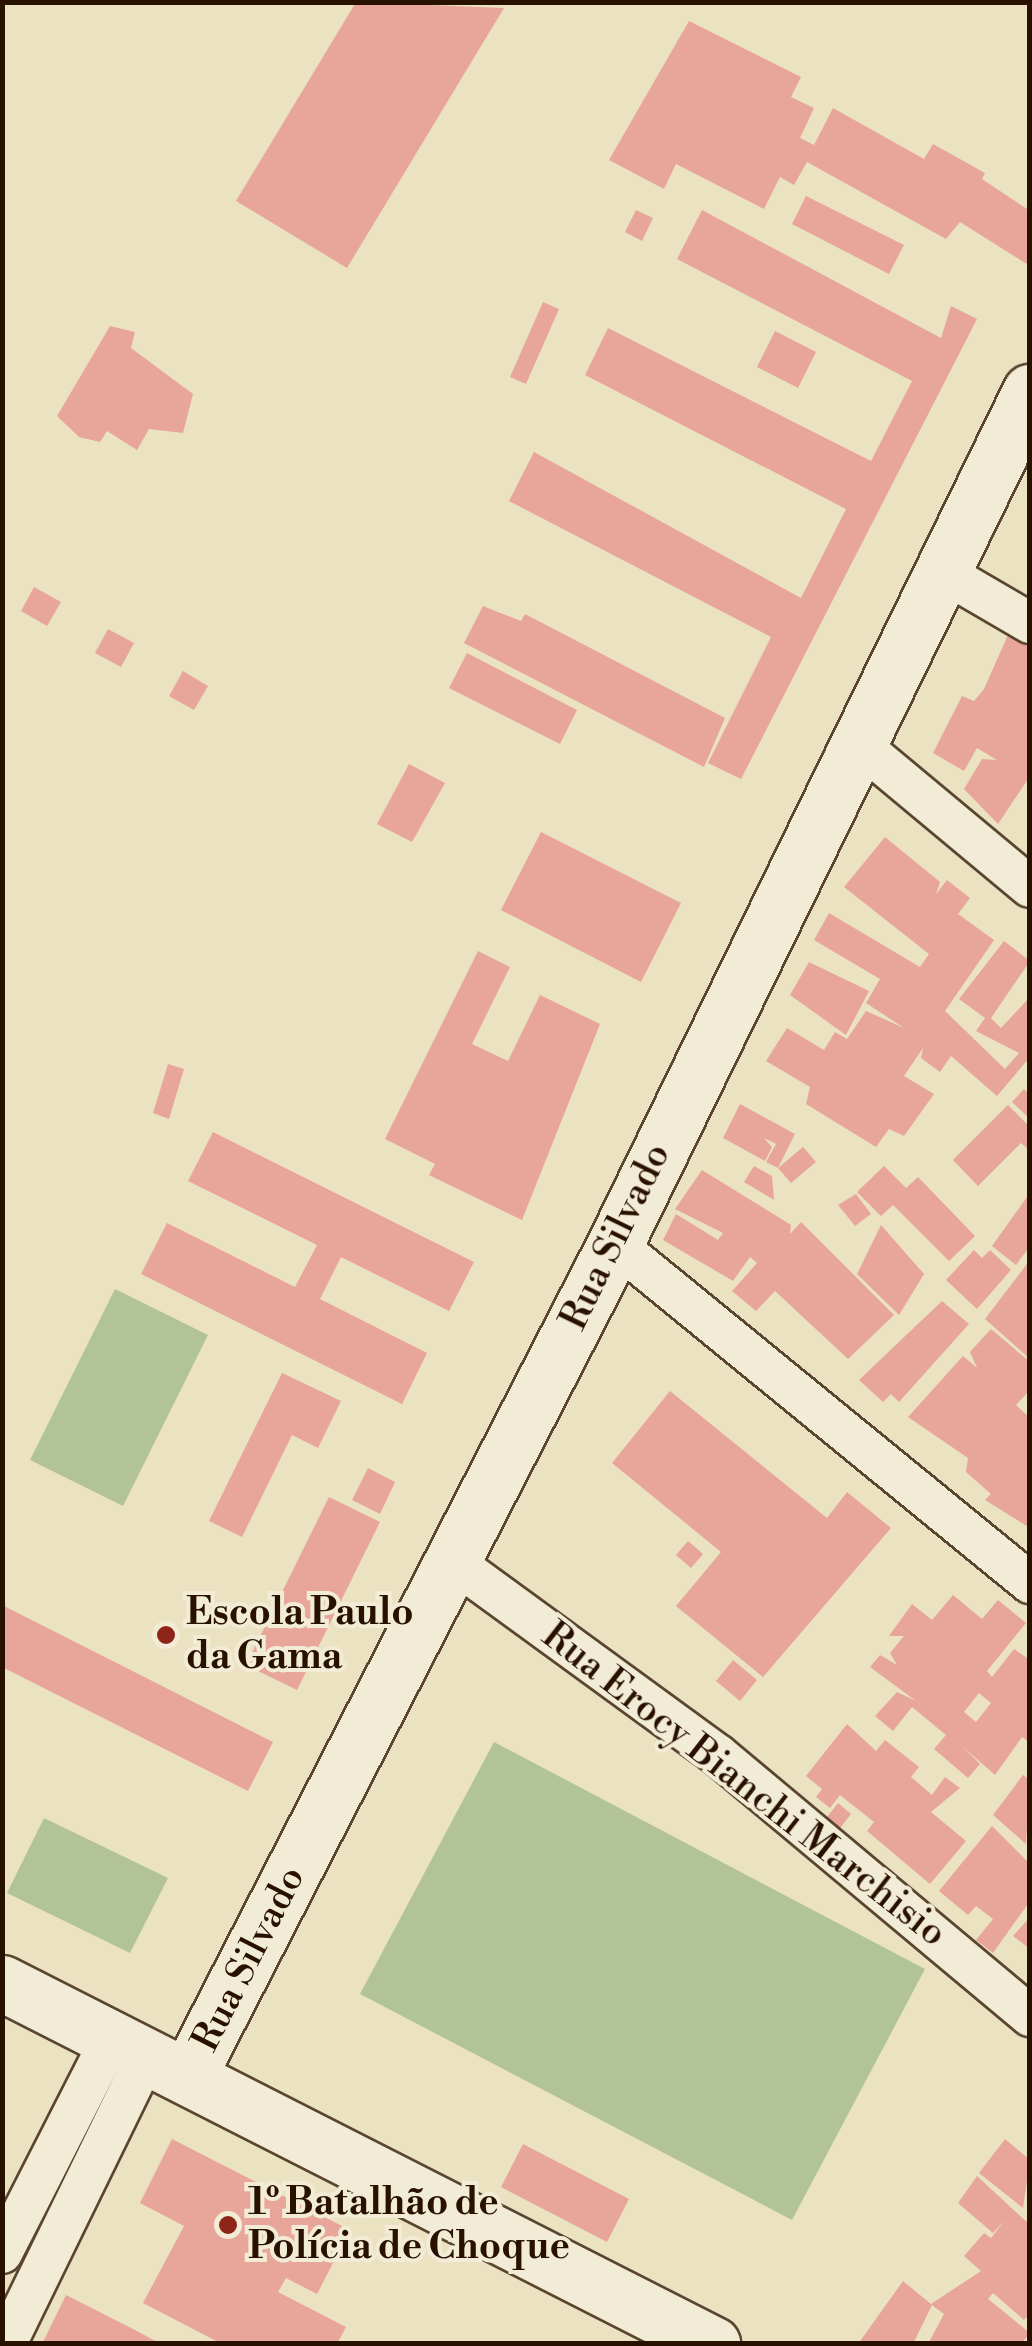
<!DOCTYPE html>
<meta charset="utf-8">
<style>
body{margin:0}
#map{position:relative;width:1032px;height:2346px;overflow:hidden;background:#ebe2c2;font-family:"Libre Bodoni",serif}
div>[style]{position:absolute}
.green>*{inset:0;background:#b2c497}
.building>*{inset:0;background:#e7a699}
.roads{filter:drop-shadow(2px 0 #5a4530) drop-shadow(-2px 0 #5a4530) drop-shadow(0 2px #5a4530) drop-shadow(0 -2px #5a4530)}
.street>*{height:40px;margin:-20px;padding:0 20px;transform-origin:20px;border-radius:20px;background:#f2ecd7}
.secondary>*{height:55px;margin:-27.5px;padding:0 27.5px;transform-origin:27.5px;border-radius:27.5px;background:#f2ecd7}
.dots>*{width:28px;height:28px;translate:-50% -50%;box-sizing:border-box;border:5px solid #f2ecd7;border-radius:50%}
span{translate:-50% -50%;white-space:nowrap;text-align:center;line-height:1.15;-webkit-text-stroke:8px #f2ecd7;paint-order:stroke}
.street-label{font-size:38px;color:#291100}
.poi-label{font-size:38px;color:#291100;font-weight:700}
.left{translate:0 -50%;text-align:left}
.frame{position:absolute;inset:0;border:5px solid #291100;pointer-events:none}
</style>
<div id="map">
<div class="green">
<i style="clip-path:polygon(115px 1289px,208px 1335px,123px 1506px,30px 1460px)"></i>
<i style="clip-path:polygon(494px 1742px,925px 1969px,792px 2220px,360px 1994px)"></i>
<i style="clip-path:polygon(44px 1818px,168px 1878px,130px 1953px,7px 1893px)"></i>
</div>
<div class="building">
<i style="clip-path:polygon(356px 2px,504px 8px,347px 268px,236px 201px)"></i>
<i style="clip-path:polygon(689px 21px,801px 77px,791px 97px,814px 108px,800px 138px,814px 145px,833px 108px,924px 159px,933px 144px,985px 173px,982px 179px,1030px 211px,1030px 266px,960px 222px,946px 239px,807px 162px,794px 185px,780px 177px,764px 209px,676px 164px,664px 189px,609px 160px)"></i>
<i style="clip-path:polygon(806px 196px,904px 245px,889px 274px,792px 224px)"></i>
<i style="clip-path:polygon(636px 210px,653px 218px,642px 241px,625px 232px)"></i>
<i style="clip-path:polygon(702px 210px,941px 338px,951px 306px,977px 319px,741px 779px,708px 763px,771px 637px,509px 501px,534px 452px,801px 598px,846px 509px,585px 375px,608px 328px,871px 461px,912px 381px,677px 259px)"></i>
<i style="clip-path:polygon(543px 302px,559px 309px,526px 384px,510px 377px)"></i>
<i style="clip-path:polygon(110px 326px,135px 332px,131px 348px,193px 394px,183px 433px,149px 429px,137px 450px,107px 431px,100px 442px,79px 437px,57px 416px)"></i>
<i style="clip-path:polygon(775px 331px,816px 352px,798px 388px,757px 367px)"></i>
<i style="clip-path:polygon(34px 587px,61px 602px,47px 626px,21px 611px)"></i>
<i style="clip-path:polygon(483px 606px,521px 621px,525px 614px,725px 718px,704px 767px,464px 643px)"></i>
<i style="clip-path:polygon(1011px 628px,1030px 639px,1030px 776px,998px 824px,964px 789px,982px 759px,997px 760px,977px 748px,964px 771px,933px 753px,962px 696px,974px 701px,984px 689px)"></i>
<i style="clip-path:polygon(108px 629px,134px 643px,121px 667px,95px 653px)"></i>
<i style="clip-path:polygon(467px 653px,577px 710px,560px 744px,449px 688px)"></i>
<i style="clip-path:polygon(183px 671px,208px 686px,194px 710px,169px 696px)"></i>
<i style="clip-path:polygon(409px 764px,445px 783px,412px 842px,377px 824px)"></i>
<i style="clip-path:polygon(541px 832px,681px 903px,641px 982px,501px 910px)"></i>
<i style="clip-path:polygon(885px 837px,940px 882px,936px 894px,947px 880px,970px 898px,958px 914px,994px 940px,945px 1011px,1005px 1069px,1019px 1053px,976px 1031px,985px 1018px,959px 999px,1004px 941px,1030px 961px,991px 1018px,1001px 1028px,1030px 997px,1030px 1057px,997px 1096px,951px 1056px,940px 1072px,921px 1058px,923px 1048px,904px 1076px,934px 1094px,904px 1136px,889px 1129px,876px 1147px,806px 1104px,810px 1087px,766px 1061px,787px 1028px,824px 1050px,835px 1032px,847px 1039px,866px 1011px,904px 1028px,866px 1003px,880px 979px,814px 940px,829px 913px,920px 967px,929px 954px,844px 887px)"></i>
<i style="clip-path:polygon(478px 951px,510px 967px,472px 1044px,508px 1061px,540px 995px,600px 1024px,522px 1220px,429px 1175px,435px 1164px,385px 1139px)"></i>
<i style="clip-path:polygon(809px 962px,869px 991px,846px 1035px,790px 995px)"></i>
<i style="clip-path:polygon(168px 1064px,184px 1069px,169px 1119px,153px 1113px)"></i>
<i style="clip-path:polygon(1024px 1089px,1030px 1095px,1030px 1119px,1012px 1102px)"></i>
<i style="clip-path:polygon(740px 1104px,795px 1134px,778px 1168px,766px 1162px,776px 1144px,764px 1138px,772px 1147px,765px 1161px,723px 1138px)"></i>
<i style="clip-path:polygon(1008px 1105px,1030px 1127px,1030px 1151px,1021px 1143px,978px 1186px,953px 1160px)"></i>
<i style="clip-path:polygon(213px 1132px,474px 1262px,449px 1311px,341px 1257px,320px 1299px,427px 1353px,402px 1404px,141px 1274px,167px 1223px,295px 1287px,317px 1245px,188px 1181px)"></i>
<i style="clip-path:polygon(803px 1147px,816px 1162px,791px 1183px,778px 1168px)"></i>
<i style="clip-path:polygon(754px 1166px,772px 1176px,774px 1200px,744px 1182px)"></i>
<i style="clip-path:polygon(884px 1166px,906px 1188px,918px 1177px,975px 1236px,949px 1261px,893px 1205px,881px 1216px,857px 1192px)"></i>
<i style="clip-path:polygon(702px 1170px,791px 1225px,790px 1234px,801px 1222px,894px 1315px,848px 1359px,775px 1291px,756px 1311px,732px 1291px,757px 1263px,750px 1257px,733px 1281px,663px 1240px,676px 1214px,718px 1240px,723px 1233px,675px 1209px)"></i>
<i style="clip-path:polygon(856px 1194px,871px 1214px,855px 1226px,838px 1205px)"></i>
<i style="clip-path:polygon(1027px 1197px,1030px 1246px,1016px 1265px,992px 1246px)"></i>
<i style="clip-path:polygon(881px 1225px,924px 1274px,899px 1315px,857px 1274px)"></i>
<i style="clip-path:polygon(974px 1250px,982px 1258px,990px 1250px,1011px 1270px,977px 1309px,946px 1280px)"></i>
<i style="clip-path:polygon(1030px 1260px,1030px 1359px,985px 1319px)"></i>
<i style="clip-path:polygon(942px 1301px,969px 1324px,899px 1402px,891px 1394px,883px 1402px,859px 1380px)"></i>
<i style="clip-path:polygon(991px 1329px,1030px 1362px,1030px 1390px,1016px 1405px,1030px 1418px,1030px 1528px,985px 1500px,991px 1494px,966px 1472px,968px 1458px,908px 1417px,963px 1356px,977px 1368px,970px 1352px)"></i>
<i style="clip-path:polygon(282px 1373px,341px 1401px,318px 1448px,292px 1435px,242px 1537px,209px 1521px)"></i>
<i style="clip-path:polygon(670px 1391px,827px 1518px,847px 1492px,891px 1528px,763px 1677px,676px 1606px,721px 1552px,612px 1463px)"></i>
<i style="clip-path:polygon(368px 1468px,395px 1482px,380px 1514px,352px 1500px)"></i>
<i style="clip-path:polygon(329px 1497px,380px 1522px,297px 1690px,246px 1665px)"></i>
<i style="clip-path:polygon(688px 1541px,703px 1554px,691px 1568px,676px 1555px)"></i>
<i style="clip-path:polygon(evenodd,953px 1595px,982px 1619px,998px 1600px,1026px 1623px,987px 1671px,992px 1677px,1014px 1649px,1030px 1660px,1030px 1743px,1022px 1737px,995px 1775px,963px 1747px,980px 1764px,968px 1778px,934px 1749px,946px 1735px,912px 1707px,893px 1731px,875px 1716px,897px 1692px,916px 1701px,870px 1667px,880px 1655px,897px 1665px,890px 1653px,904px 1636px,889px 1636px,912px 1604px,932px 1620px,953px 1595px,979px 1693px,991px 1703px,976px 1722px,964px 1712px,979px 1693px)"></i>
<i style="clip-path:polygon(2px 1605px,273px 1742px,248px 1791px,2px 1667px)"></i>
<i style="clip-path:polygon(733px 1660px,757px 1680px,740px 1701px,716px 1681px)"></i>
<i style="clip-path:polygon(847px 1724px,876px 1751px,885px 1740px,919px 1767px,911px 1777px,932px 1795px,945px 1777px,960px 1788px,931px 1812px,966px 1841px,930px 1884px,867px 1831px,874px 1822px,840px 1795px,830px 1808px,816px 1797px,822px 1789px,806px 1776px)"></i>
<i style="clip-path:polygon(1023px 1775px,1030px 1780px,1026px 1844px,993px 1815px)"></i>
<i style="clip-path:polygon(838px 1803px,851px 1814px,830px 1841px,816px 1831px)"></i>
<i style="clip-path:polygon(992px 1826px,1030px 1864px,1030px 1901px,993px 1953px,976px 1940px,993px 1919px,976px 1906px,968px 1915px,939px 1891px)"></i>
<i style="clip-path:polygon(1030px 1917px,1030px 1949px,1013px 1936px)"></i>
<i style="clip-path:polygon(172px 2139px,350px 2230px,317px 2294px,286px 2278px,278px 2292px,346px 2327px,337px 2344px,222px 2344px,143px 2303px,184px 2226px,140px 2203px)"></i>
<i style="clip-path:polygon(1005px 2139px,1030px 2160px,1023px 2208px,979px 2173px)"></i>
<i style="clip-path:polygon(523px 2144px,629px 2199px,607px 2242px,501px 2187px)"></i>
<i style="clip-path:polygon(977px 2176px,1030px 2225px,1030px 2313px,1024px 2320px,993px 2293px,988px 2299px,1030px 2333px,1021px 2344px,928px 2344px,944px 2314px,932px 2305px,913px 2344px,858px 2344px,903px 2281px,931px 2304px,981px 2271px,964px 2256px,984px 2233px,991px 2238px,1005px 2220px,993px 2233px,958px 2203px)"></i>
<i style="clip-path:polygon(66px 2295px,137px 2331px,161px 2344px,42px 2344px)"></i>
</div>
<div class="roads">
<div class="street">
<i style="left:941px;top:571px;width:103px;rotate:30.3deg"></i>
<i style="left:856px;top:742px;width:226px;rotate:39.8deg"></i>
<i style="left:615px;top:1244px;width:536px;rotate:39.24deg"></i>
<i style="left:452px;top:1561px;width:329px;rotate:36.1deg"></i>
<i style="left:718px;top:1755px;width:407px;rotate:39.9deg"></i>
<i style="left:2px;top:2253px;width:240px;rotate:-63deg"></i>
<i style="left:6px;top:2344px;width:322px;rotate:-64deg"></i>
</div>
<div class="secondary">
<i style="left:2px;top:1983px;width:797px;rotate:26.95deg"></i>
<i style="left:189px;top:2074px;width:933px;rotate:-62.83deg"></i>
<i style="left:615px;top:1244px;width:948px;rotate:-64.03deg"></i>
</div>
</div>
<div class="dots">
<i style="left:166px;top:1635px;background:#8f2418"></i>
<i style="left:228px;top:2225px;background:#8f2418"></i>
</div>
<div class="street-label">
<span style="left:616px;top:1237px;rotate:-64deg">Rua Silvado</span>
<span style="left:744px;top:1785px;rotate:38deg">Rua Erocy Bianchi Marchisio</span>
<span style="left:249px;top:1959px;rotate:-63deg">Rua Silvado</span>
</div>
<div class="poi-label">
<span class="left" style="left:186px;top:1635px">Escola Paulo<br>da Gama</span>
<span class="left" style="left:248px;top:2225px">1º Batalhão de<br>Polícia de Choque</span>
</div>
<div class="frame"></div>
</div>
